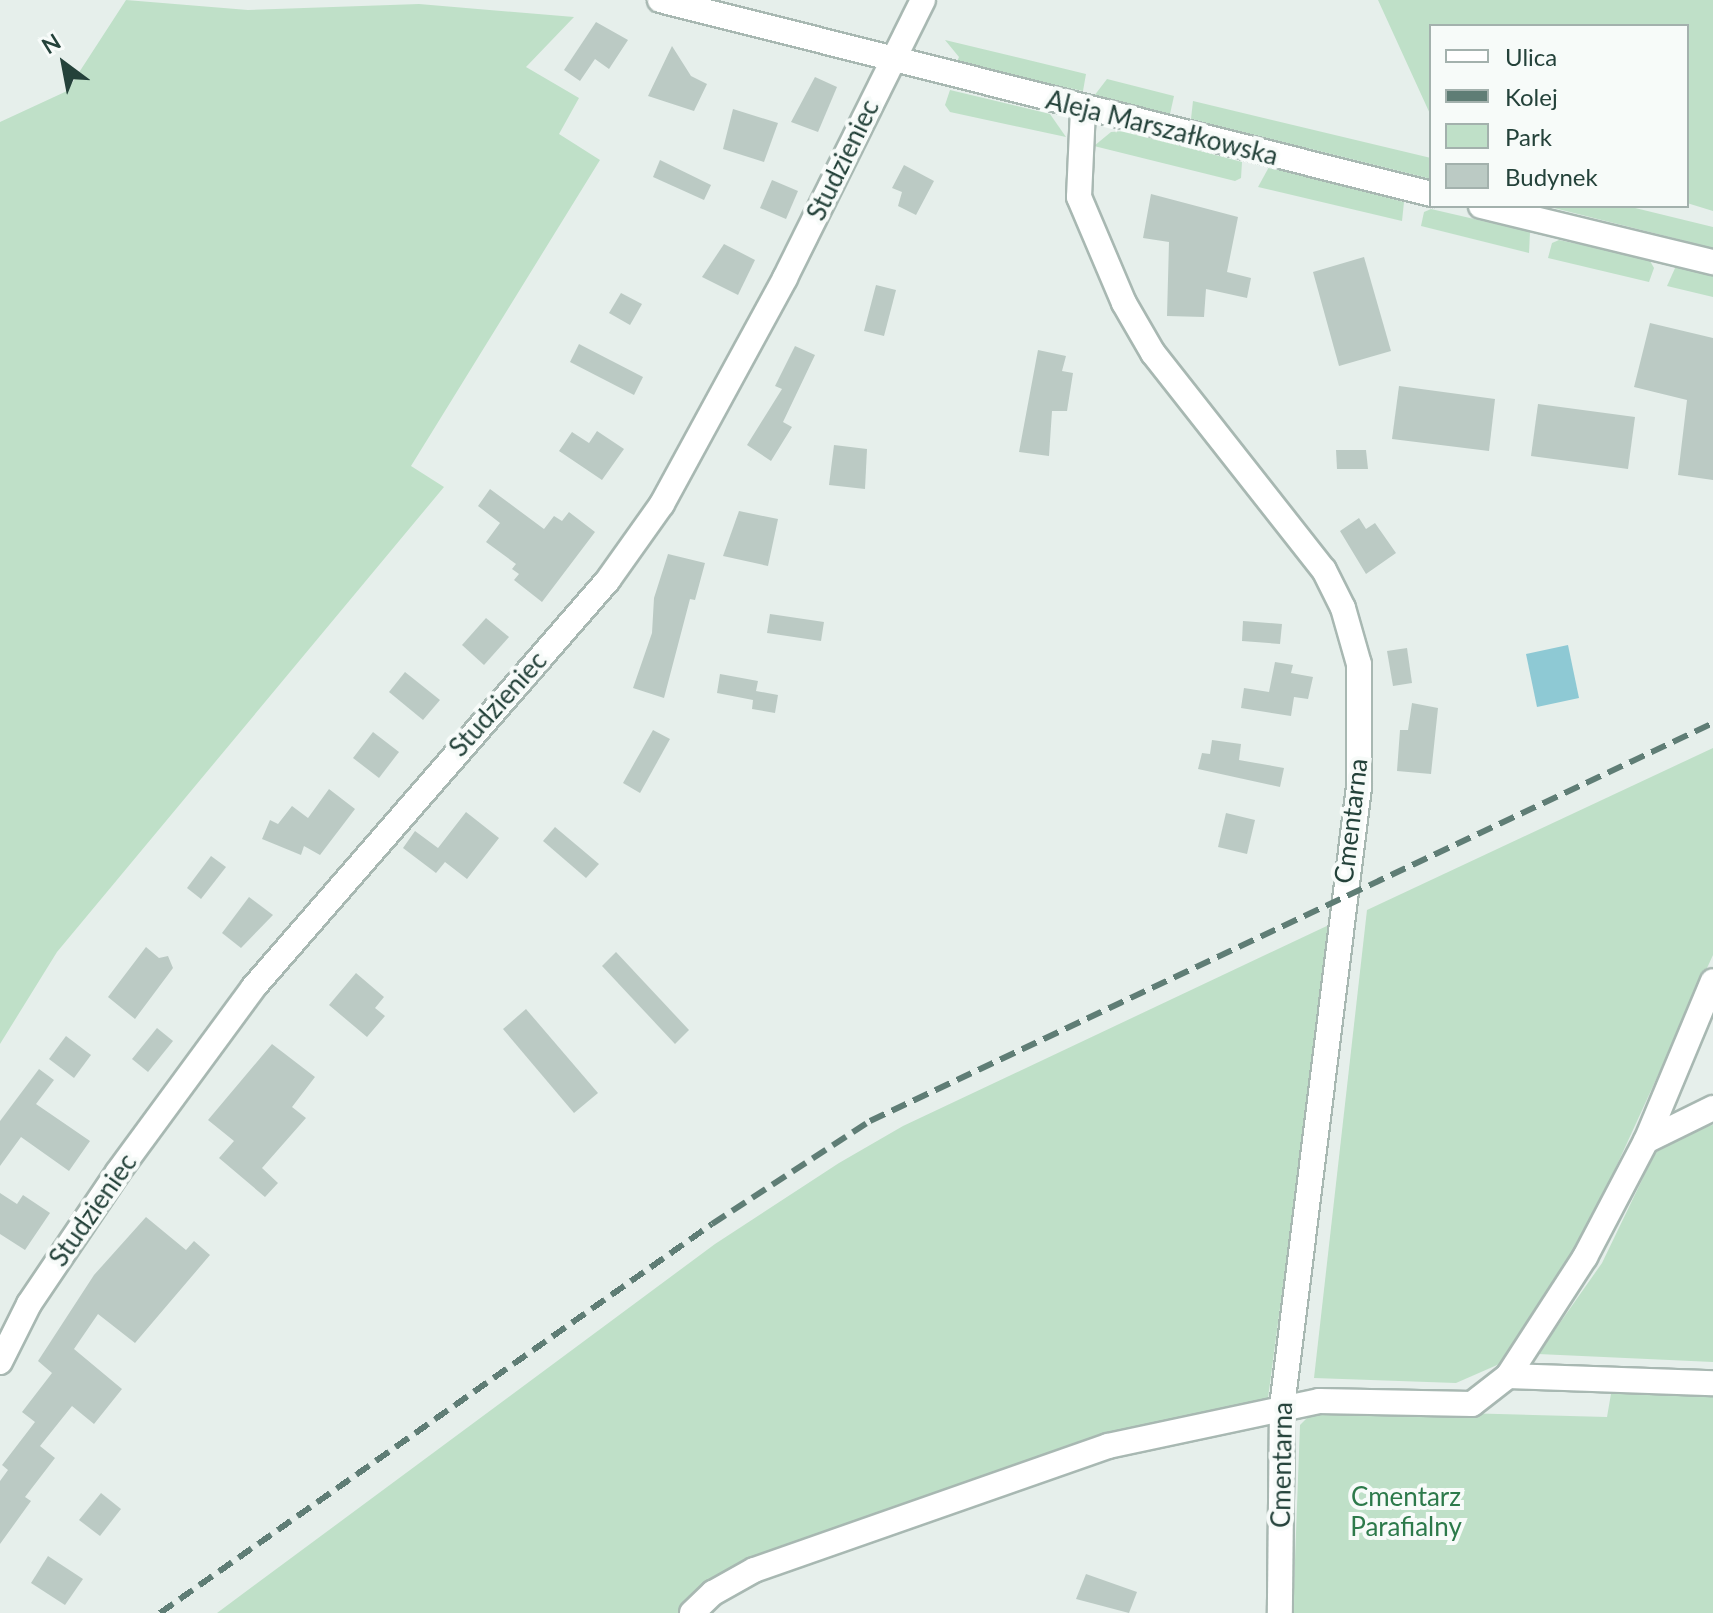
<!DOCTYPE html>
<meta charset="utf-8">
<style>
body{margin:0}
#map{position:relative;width:1713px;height:1613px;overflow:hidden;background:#e6efeb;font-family:Lato,sans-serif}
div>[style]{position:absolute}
.green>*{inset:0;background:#bfe0c8}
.water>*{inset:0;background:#8ec9d4}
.building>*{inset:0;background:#bbcac4}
.roads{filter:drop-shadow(2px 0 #a8b8b2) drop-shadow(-2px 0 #a8b8b2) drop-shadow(0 2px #a8b8b2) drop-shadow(0 -2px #a8b8b2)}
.street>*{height:24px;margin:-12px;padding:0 12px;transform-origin:12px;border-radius:12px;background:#fff}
.secondary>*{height:24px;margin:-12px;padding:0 12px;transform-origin:12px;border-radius:12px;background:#fff}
.rail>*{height:6px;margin-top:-3px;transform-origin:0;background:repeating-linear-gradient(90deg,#5f7d75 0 16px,transparent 0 24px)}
span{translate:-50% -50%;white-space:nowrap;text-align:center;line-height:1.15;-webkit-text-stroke:8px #f7fbf9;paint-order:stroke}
.street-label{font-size:26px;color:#24423a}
.park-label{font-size:26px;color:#2d7a4b}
.legend{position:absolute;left:1429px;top:24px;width:260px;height:184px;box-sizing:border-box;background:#f7fbf9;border:2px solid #a3b1ad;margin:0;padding:10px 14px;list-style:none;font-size:24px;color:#24423a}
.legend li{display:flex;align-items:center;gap:16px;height:40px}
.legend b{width:40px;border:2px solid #a3b1ad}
.north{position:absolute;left:24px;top:24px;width:80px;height:80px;-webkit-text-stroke:6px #f7fbf9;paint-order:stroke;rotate:328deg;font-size:22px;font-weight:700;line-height:32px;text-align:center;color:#24423a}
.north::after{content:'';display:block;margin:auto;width:28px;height:36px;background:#24423a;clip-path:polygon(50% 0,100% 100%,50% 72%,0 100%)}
</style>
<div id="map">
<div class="green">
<i style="clip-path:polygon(126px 0,248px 10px,419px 4px,574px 17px,526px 67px,579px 98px,559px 134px,600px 160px,411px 466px,444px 487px,57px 952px,0 1044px,0 122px,67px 91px)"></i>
<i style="clip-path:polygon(1378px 0,1713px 0,1713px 211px,1687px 203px,1687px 26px,1431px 26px,1431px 116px)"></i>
<i style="clip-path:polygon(945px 40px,1086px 74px,1083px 91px,956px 64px,959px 57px)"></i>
<i style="clip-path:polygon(1107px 79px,1174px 96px,1170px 114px,1094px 96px)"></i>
<i style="clip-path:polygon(950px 90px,1050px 114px,1066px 137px,950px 112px,945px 105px)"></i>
<i style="clip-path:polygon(1193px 101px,1431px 158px,1431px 179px,1191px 119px)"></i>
<i style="clip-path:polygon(1125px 131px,1242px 162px,1241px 178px,1235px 181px,1094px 146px,1111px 132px)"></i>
<i style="clip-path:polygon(1269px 167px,1404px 202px,1402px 221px,1258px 187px)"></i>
<i style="clip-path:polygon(1546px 206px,1627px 206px,1713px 227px,1713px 248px)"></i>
<i style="clip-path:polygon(1431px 209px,1530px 232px,1529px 253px,1421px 226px,1424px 212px)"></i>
<i style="clip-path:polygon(1559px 240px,1649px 259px,1654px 268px,1649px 282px,1548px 258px,1552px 243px)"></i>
<i style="clip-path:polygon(1676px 266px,1713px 276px,1713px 297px,1667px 286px)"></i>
<i style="clip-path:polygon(1713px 748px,1713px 955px,1584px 1237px,1504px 1362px,1456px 1383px,1314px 1378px,1367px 910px)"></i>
<i style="clip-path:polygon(1331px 924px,1268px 1398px,1075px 1443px,899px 1507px,698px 1591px,678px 1613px,217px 1613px,715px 1244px,839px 1163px,903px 1126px)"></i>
<i style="clip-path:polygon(1713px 1125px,1713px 1362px,1538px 1354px,1602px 1263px,1655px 1153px,1695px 1128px)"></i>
<i style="clip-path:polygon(1612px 1388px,1713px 1393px,1713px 1613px,1293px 1613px,1300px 1425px,1316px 1409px,1607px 1417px)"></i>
</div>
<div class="water">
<i style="clip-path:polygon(1568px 645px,1579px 698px,1537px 707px,1526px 654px)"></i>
</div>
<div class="building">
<i style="clip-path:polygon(596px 22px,628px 40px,609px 69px,595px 59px,580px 81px,564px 70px)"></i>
<i style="clip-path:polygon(672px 46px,691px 76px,707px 84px,694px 111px,648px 96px)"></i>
<i style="clip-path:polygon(815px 77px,837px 87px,818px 132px,791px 122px)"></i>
<i style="clip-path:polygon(733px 109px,778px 123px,764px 162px,723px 149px)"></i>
<i style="clip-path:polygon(660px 160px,711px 185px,704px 200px,653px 177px)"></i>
<i style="clip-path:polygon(904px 165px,934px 181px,916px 215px,898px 206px,902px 192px,892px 188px)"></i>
<i style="clip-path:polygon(772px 180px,798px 191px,786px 219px,760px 208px)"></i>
<i style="clip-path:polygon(1151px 194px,1238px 217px,1227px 272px,1251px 278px,1247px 298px,1206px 289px,1204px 317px,1167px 316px,1169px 242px,1143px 238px)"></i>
<i style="clip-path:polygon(724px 244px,755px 260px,738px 295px,702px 277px)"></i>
<i style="clip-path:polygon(1364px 257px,1391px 351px,1339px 366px,1313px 272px)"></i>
<i style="clip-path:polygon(876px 285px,896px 290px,884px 336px,864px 331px)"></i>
<i style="clip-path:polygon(621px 293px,642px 304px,630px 325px,609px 313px)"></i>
<i style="clip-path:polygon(1650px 323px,1713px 338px,1713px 480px,1678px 475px,1687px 400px,1634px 387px)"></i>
<i style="clip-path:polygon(579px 344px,643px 377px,634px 395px,570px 362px)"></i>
<i style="clip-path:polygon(795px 346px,815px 355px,783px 422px,792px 427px,771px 461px,747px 445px,782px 389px,775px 386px)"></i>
<i style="clip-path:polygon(1038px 350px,1066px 356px,1062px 371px,1073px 373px,1067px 411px,1052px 411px,1049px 456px,1019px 452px)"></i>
<i style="clip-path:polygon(1399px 386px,1495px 399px,1489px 451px,1392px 439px)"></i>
<i style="clip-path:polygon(1538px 404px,1635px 417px,1628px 469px,1531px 456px)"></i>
<i style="clip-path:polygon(597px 431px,624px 449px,602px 480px,559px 451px,572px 432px,589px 443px)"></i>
<i style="clip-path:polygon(834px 445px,867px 449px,865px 489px,829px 485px)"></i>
<i style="clip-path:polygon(1336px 450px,1366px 450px,1368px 469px,1337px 469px)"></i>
<i style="clip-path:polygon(490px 489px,544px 529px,554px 516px,562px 521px,569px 512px,595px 532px,542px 602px,514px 580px,519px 574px,512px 569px,516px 564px,486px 542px,500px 523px,478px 506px)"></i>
<i style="clip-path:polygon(739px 511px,778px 519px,768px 566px,723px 556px)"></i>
<i style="clip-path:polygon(1359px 518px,1366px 529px,1375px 523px,1396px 553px,1366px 574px,1340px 531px)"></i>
<i style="clip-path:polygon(668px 554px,705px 563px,695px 600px,690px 599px,664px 698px,633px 688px,652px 633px,654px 598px)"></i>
<i style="clip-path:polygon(770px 614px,824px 622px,821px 641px,767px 633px)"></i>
<i style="clip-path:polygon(486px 618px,509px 637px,484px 665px,462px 645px)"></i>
<i style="clip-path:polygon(1243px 621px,1282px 624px,1280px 644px,1242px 641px)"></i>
<i style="clip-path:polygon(1407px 648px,1412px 683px,1393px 686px,1387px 651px)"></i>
<i style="clip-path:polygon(1275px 662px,1293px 665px,1291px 673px,1313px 677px,1308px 699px,1294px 697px,1291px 716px,1241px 708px,1244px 688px,1269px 692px)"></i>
<i style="clip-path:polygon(405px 672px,440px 700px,423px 720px,389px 692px)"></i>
<i style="clip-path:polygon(720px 674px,758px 681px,756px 691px,778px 695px,775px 713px,752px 709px,753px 700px,717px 693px)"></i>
<i style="clip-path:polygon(1412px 703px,1438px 708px,1431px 774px,1397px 771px,1400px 730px,1408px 730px)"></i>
<i style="clip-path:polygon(653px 730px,670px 739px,640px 793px,623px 783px)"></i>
<i style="clip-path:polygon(373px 732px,399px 752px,379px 778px,353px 758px)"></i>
<i style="clip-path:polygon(1212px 740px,1241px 744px,1239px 760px,1284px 768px,1280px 787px,1198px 769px,1202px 753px,1210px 754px)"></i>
<i style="clip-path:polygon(329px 789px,355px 809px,320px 855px,304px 846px,301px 855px,262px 839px,270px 820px,278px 824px,292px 806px,308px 818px)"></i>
<i style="clip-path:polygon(466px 812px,499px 838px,467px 879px,445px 862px,436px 873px,403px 848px,415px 831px,438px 848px)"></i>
<i style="clip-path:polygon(1226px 813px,1255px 820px,1247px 854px,1218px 847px)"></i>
<i style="clip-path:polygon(555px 827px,599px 864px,586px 878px,543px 841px)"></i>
<i style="clip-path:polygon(211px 856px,226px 867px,201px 899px,187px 888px)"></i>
<i style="clip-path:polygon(249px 897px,273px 915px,241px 948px,222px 933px)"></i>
<i style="clip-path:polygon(146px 947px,159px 958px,168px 956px,173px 968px,135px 1019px,108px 997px)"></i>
<i style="clip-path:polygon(616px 952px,689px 1030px,675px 1044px,602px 966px)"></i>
<i style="clip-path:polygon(356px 973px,384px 997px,375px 1008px,385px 1016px,367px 1037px,329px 1005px)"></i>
<i style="clip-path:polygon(526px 1009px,598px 1093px,574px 1113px,503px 1029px)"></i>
<i style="clip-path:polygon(157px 1028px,173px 1041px,148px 1072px,132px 1059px)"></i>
<i style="clip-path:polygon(66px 1036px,91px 1055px,74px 1078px,49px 1059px)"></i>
<i style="clip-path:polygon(272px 1044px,315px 1077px,292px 1107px,306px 1118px,262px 1168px,278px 1183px,265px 1197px,219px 1158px,234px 1141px,208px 1120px)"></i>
<i style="clip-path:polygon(39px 1069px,54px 1080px,36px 1104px,90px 1141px,69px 1171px,21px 1137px,0 1166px,0 1121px)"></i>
<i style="clip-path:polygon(0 1193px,17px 1204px,23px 1195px,50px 1213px,25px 1250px,0 1234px)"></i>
<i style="clip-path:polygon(146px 1217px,186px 1250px,194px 1241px,210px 1255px,135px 1343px,98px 1314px,74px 1349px,122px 1389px,94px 1424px,72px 1406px,40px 1446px,55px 1458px,25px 1497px,31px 1501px,0 1544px,0 1481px,8px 1470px,2px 1465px,35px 1422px,22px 1412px,52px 1373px,38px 1361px,94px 1275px)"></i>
<i style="clip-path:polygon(101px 1493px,121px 1509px,100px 1536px,79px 1520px)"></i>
<i style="clip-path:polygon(48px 1556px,83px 1579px,65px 1605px,31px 1583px)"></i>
<i style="clip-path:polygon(1086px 1574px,1137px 1592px,1129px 1613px,1076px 1599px)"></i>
</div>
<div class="roads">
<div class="street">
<i style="left:1083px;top:109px;width:88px;rotate:92.6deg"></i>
<i style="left:1079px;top:197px;width:115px;rotate:67deg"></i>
<i style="left:1124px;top:303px;width:58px;rotate:59.9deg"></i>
<i style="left:1153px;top:353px;width:276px;rotate:51.8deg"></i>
<i style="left:1324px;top:570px;width:42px;rotate:63.4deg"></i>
<i style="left:1343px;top:608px;width:58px;rotate:74.1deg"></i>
<i style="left:1359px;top:664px;width:123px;rotate:90deg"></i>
<i style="left:1359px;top:787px;width:625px;rotate:97.08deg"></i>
<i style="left:1282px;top:1407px;width:206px;rotate:90.6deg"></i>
<i style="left:1646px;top:1141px;width:75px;rotate:-26.2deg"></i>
<i style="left:1508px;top:1376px;width:142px;rotate:-57.1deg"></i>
<i style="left:1585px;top:1257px;width:131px;rotate:-62.3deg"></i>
<i style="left:1646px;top:1141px;width:173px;rotate:-67.3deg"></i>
<i style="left:692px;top:1613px;width:29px;rotate:-44deg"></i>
<i style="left:713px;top:1593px;width:47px;rotate:-29.3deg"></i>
<i style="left:754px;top:1570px;width:375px;rotate:-19.3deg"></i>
<i style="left:1108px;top:1446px;width:216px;rotate:-12deg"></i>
<i style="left:1319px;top:1401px;width:153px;rotate:1.1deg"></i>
<i style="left:1472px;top:1404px;width:46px;rotate:-37.9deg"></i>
<i style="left:1508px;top:1376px;width:205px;rotate:2deg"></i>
</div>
<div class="secondary">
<i style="left:660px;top:0;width:795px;rotate:14.12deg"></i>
<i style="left:1481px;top:206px;width:239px;rotate:13.6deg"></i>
<i style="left:0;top:1362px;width:65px;rotate:-63.4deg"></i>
<i style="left:29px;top:1304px;width:159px;rotate:-56deg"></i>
<i style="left:118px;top:1172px;width:228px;rotate:-53.7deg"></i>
<i style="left:253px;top:988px;width:541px;rotate:-48.97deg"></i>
<i style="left:608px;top:580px;width:93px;rotate:-54.6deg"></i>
<i style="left:662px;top:504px;width:257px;rotate:-61.4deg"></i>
<i style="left:785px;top:278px;width:310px;rotate:-63.6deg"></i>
</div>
</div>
<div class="rail">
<i style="left:160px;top:1613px;width:675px;rotate:-35.17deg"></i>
<i style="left:712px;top:1224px;width:189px;rotate:-33.1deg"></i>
<i style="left:870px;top:1121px;width:932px;rotate:-25.27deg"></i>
</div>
<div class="street-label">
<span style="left:1162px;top:128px;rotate:14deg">Aleja Marszałkowska</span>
<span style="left:843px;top:160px;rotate:-64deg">Studzieniec</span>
<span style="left:498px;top:704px;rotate:-48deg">Studzieniec</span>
<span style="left:1351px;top:821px;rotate:-83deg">Cmentarna</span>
<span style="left:93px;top:1210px;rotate:-55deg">Studzieniec</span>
<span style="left:1282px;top:1465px;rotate:-89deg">Cmentarna</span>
</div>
<div class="park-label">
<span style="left:1406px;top:1512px">Cmentarz<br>Parafialny</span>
</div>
<ul class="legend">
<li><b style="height:10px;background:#fff"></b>Ulica</li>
<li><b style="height:10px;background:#5f7d75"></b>Kolej</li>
<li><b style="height:22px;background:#bfe0c8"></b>Park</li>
<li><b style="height:22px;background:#bbcac4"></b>Budynek</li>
</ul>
<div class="north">N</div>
</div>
